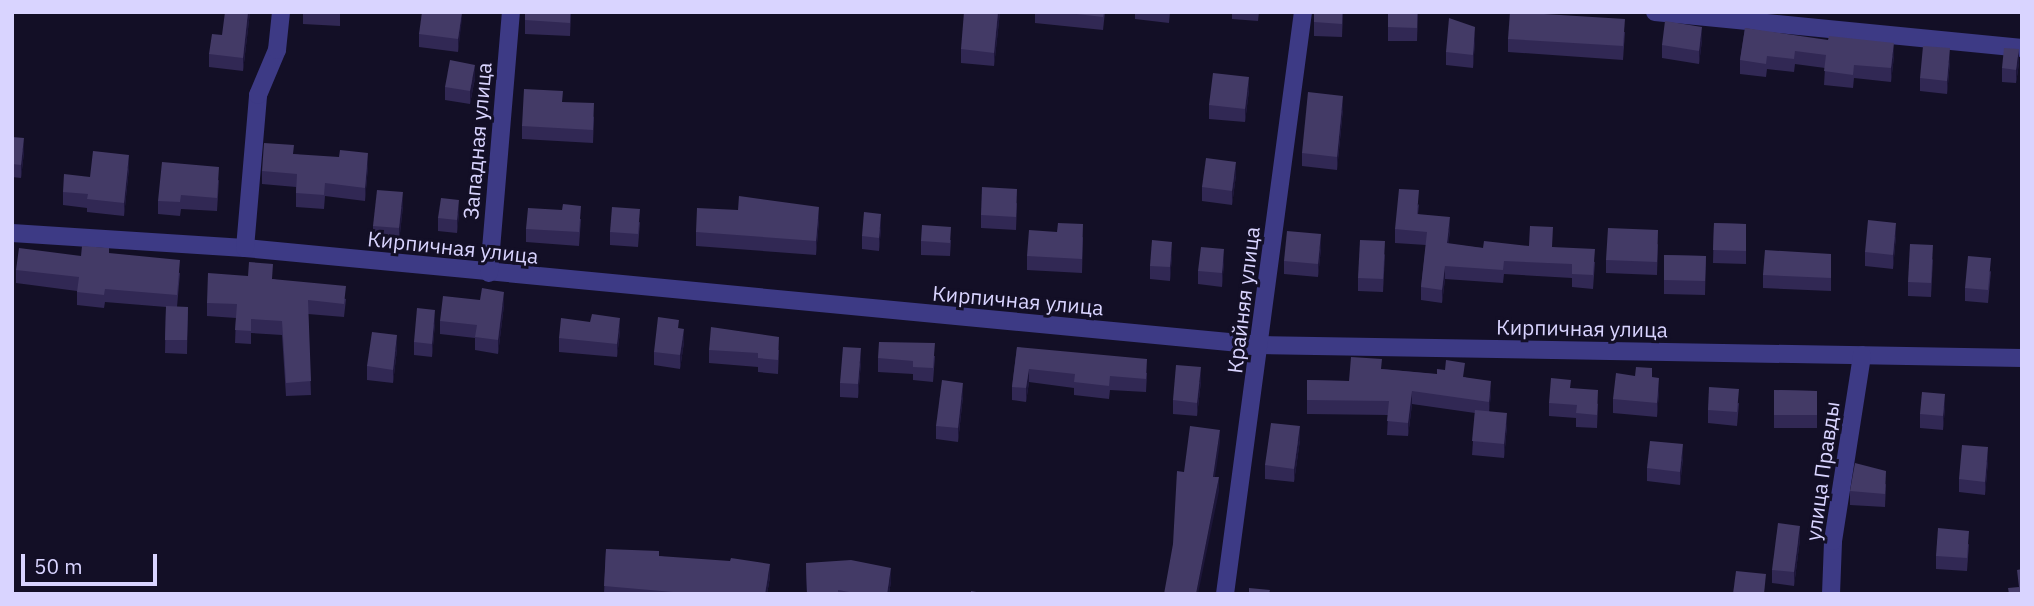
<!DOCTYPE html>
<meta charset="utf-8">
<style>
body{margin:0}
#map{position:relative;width:2034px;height:606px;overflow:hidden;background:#130f26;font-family:"IBM Plex Sans",sans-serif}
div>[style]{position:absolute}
.minor>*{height:18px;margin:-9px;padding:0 9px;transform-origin:9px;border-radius:9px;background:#3d3a85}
.wall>*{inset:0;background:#312854}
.shaded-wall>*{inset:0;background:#1d163a}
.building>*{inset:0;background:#433a66}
span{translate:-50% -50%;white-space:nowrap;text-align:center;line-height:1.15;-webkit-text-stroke:6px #130f26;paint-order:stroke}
.street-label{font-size:21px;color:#d9d4ff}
.frame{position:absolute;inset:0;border:14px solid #d9d4ff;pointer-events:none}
.scale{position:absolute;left:21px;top:554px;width:136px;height:32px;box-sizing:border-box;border:4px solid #d9d4ff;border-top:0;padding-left:9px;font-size:21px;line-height:24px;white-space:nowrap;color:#d9d4ff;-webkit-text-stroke:5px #130f26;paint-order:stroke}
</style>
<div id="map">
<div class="minor">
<i style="left:1655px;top:12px;width:369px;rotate:5.6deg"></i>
<i style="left:12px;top:233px;width:233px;rotate:3.7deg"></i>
<i style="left:245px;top:248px;width:1020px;rotate:5.46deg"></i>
<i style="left:1260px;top:345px;width:762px;rotate:0.98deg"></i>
<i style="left:245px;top:248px;width:154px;rotate:-85.1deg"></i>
<i style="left:258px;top:95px;width:49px;rotate:-67.1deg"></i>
<i style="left:277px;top:50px;width:38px;rotate:-84deg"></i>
<i style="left:489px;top:273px;width:262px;rotate:-85.2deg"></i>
<i style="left:1225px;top:594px;width:587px;rotate:-82.37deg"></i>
<i style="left:1831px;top:594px;width:53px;rotate:-87.8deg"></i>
<i style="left:1833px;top:541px;width:188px;rotate:-81.1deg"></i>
</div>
<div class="wall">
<i style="clip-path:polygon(250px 12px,243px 71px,209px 67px,209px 54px,222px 35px)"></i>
<i style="clip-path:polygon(303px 12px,340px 12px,340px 26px,303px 24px)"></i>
<i style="clip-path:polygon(462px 12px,458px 52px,419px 47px,419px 34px)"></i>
<i style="clip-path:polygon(525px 12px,571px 12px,570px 36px,525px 34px)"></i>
<i style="clip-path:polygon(1000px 12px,994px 66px,961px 63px,961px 49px)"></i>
<i style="clip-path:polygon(1035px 12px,1105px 12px,1103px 30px,1035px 23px)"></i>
<i style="clip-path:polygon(1135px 12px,1170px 12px,1169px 23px,1135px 19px)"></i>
<i style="clip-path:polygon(1232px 12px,1259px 12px,1258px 21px,1232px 19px)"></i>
<i style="clip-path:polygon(1314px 12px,1343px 12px,1342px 37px,1314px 36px)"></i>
<i style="clip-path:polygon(1388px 12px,1418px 12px,1417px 41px,1388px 41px)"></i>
<i style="clip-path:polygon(1745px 28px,1894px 56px,1891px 82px,1854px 78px,1853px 88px,1824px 85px,1825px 68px,1795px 64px,1794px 72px,1767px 69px,1766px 77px,1740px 74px,1740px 60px)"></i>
<i style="clip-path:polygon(1625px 32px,1623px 60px,1508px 52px,1508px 39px)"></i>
<i style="clip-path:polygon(1702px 40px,1699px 64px,1662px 58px,1662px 45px)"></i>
<i style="clip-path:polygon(1475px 41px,1473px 68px,1446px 65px,1446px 52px)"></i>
<i style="clip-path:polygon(1950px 62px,1947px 94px,1920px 91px,1920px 78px)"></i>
<i style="clip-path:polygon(2019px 63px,2016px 83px,2002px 82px,2002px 68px)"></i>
<i style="clip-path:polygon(475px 78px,470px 104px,445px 100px,445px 87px)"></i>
<i style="clip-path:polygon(1249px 90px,1245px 122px,1209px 119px,1209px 105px)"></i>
<i style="clip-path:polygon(563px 102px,594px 117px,593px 143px,522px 139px,522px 126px)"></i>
<i style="clip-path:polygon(1343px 109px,1337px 170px,1302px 166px,1302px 153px)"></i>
<i style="clip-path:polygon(12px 137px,24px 152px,21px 178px,12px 177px)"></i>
<i style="clip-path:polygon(294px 154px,368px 166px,365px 201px,325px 196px,324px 209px,296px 207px,296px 187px,262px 184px,262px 171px)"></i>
<i style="clip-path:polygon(129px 168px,124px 216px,87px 212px,87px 208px,63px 205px,63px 192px,90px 177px)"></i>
<i style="clip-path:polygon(1236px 175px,1232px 205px,1202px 201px,1202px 187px)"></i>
<i style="clip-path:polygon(219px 180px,217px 211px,181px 209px,180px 216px,158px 214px,158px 201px)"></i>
<i style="clip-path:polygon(1017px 203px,1016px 230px,981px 228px,981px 215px)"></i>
<i style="clip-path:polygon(1419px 204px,1418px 214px,1450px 231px,1448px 244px,1483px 248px,1529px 246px,1553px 247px,1595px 262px,1593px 289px,1572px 287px,1572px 278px,1504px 274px,1503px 283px,1445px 279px,1442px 303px,1421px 300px,1421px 287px,1426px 245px,1395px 243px,1395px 229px)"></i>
<i style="clip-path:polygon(403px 206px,399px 242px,373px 239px,373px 226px)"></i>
<i style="clip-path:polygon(459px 213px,457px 233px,438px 231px,438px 218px)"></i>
<i style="clip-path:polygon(581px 219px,579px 246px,526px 242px,526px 229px)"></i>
<i style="clip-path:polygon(819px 220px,816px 255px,696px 246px,696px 232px)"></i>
<i style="clip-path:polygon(640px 222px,638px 247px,610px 245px,610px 232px)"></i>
<i style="clip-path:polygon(1714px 223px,1746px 224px,1746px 264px,1713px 263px)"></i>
<i style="clip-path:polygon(881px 228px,879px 251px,862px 249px,862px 236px)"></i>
<i style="clip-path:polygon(1896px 236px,1893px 269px,1865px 266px,1865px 252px)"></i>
<i style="clip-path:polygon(1083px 237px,1082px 273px,1027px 270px,1027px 256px)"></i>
<i style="clip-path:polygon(951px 240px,950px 256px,921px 255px,921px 241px)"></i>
<i style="clip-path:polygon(1658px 244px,1657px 275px,1606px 273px,1606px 260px)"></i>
<i style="clip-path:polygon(1321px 248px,1318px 277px,1284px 274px,1284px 261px)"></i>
<i style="clip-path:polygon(109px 254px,180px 273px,177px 307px,188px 307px,187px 354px,165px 353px,166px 307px,105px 302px,104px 308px,77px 305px,77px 291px,16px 283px,16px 270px,81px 256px)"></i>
<i style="clip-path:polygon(1385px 254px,1383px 292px,1358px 291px,1358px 278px)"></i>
<i style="clip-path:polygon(1831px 254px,1831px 291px,1763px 288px,1763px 275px)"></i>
<i style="clip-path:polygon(1172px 255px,1170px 281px,1150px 279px,1150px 266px)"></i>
<i style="clip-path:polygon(1664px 255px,1706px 256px,1705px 295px,1664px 294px)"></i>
<i style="clip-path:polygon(1933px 259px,1931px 297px,1908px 296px,1908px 282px)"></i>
<i style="clip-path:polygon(1224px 262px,1222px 287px,1198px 284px,1198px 271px)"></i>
<i style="clip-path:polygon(1991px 271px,1988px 303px,1965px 301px,1965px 288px)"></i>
<i style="clip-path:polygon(273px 279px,346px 299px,344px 317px,308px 314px,311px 395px,286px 396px,282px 335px,251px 333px,251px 344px,235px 343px,236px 318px,207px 316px,207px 303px)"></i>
<i style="clip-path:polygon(504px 305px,498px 354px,475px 350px,475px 338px,440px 334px,440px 321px)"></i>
<i style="clip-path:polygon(590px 322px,620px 331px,617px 357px,559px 352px,559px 338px)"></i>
<i style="clip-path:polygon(435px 323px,432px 357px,414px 355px,414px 342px)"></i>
<i style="clip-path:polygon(679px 328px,684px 342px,680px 369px,654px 365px,654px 352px)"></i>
<i style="clip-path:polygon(1017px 347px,1147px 373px,1146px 392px,1110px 390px,1109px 399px,1074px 395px,1074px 388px,1029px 382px,1026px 402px,1012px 400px,1012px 387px)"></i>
<i style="clip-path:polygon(397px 349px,393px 383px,367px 380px,367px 366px)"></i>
<i style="clip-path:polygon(709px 350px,779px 350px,778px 374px,758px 372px,758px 367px,709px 363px)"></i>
<i style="clip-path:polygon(935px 356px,933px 382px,913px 380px,913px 374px,878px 372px,878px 358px)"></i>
<i style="clip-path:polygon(861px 362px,858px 398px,840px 397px,840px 383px)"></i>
<i style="clip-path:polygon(1382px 369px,1465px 377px,1491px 394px,1489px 411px,1507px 426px,1504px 458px,1472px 455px,1475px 413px,1412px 404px,1408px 436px,1387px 435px,1388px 415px,1307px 414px,1307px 380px,1349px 381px)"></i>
<i style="clip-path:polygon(1652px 377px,1659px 391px,1657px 417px,1613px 413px,1613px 399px)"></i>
<i style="clip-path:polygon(1201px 381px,1197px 416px,1173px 414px,1173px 400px)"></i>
<i style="clip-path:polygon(1571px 388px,1598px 404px,1597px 428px,1576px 427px,1576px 418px,1549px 416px,1549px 403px)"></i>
<i style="clip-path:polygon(1774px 390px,1817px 391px,1817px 428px,1774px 428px)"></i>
<i style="clip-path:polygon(2020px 391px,2022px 391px,2022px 432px,2020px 432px)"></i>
<i style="clip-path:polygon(963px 396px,958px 442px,936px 439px,936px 426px)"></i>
<i style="clip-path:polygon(1739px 403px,1737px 426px,1708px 423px,1708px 410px)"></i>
<i style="clip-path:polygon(1945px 407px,1943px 430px,1920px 428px,1920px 414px)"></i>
<i style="clip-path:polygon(1300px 440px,1294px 482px,1265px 479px,1265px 465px)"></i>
<i style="clip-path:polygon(1683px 458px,1680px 485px,1647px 481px,1647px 468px)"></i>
<i style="clip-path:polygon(1988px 461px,1985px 495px,1959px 492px,1959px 479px)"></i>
<i style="clip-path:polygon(1886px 484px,1885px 507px,1850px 505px,1850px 491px)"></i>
<i style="clip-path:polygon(1800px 539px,1794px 586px,1772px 583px,1772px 570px)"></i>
<i style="clip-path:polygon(1969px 544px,1967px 571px,1936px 569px,1936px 556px)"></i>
<i style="clip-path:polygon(606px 549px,659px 556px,770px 577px,767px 594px,604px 594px)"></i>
<i style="clip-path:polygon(806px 563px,891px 581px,889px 594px,807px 594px)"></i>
</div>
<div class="shaded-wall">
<i style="clip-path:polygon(248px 12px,250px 12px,243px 71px,243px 58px)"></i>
<i style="clip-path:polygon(462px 12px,462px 20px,458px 52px,458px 39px)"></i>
<i style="clip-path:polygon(998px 12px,1000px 12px,994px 66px,994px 53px)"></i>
<i style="clip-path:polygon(1475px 27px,1475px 41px,1473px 68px,1473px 55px)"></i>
<i style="clip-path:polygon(1702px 27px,1702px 40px,1699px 64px,1699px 51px)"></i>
<i style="clip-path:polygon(1894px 43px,1894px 56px,1891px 82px,1891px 68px)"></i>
<i style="clip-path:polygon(1950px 48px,1950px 62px,1947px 94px,1947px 81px)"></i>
<i style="clip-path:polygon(2019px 49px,2019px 63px,2016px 83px,2016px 70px)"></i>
<i style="clip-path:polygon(475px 65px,475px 78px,470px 104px,470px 91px)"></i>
<i style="clip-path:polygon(1249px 77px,1249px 90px,1245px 122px,1245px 109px)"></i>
<i style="clip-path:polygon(1343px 96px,1343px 109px,1337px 170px,1337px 157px)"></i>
<i style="clip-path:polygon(24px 138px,24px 152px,21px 178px,21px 165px)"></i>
<i style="clip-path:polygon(368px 153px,368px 166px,365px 201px,365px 188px)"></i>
<i style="clip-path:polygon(129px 155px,129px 168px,124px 216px,124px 203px)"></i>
<i style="clip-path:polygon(1236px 162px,1236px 175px,1232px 205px,1232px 191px)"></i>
<i style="clip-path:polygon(403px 192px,403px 206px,399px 242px,399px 228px)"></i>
<i style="clip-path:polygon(459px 200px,459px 213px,457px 233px,457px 220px)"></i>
<i style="clip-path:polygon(819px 207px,819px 220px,816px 255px,816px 241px)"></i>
<i style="clip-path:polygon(881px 214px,881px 228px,879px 251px,879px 238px)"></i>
<i style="clip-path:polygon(1450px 217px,1450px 231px,1447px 257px,1447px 243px)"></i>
<i style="clip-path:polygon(1896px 223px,1896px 236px,1893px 269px,1893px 255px)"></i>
<i style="clip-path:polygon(1321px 234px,1321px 248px,1318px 277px,1318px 264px)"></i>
<i style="clip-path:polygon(1172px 242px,1172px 255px,1170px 281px,1170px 267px)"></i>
<i style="clip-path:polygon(1224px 249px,1224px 262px,1222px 287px,1222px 273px)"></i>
<i style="clip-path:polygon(1445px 266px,1445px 279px,1442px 303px,1442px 290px)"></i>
<i style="clip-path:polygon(504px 292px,504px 305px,498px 354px,498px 340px)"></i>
<i style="clip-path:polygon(435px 310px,435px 323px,432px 357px,432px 344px)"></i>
<i style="clip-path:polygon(620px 318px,620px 331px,617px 357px,617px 344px)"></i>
<i style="clip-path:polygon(684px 329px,684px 342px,680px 369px,680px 355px)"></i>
<i style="clip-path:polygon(397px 335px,397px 349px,393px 383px,393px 370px)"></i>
<i style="clip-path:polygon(861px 348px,861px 362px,858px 398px,858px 384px)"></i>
<i style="clip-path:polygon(1201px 367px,1201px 381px,1197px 416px,1197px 403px)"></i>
<i style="clip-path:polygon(1029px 369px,1029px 382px,1026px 402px,1026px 388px)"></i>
<i style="clip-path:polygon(1659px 378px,1659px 391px,1657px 417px,1657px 403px)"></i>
<i style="clip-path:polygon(1491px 381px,1491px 394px,1489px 415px,1489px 402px)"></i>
<i style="clip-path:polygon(963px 383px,963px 396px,958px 442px,958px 428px)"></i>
<i style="clip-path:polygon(1412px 391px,1412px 404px,1408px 436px,1408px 423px)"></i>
<i style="clip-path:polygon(1945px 394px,1945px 407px,1943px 430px,1943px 416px)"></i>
<i style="clip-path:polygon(1507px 413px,1507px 426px,1504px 458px,1504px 444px)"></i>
<i style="clip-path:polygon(1300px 426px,1300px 440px,1294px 482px,1294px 469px)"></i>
<i style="clip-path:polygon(1220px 430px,1220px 443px,1213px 490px,1213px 477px)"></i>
<i style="clip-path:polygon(1683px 444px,1683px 458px,1680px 485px,1680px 472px)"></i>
<i style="clip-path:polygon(1988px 447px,1988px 461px,1985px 495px,1985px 482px)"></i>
<i style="clip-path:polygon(1219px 477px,1219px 491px,1198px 594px,1196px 594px)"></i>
<i style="clip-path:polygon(1800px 526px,1800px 539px,1794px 586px,1794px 572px)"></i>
<i style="clip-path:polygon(770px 564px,770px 577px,767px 594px,765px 594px)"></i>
<i style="clip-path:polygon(891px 568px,891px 581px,889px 594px,887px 594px)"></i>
</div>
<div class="building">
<i style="clip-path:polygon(225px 12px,248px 12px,243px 58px,209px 54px,212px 34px,222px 35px)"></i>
<i style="clip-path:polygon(422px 12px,462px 12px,458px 39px,419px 34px)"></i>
<i style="clip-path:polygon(525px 12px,570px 12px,570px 23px,525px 20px)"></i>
<i style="clip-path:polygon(964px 12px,998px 12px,994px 53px,961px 49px)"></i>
<i style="clip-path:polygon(1059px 12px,1104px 12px,1103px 17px)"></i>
<i style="clip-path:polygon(1314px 12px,1342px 12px,1342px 24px,1314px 22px)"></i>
<i style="clip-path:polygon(1388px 12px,1417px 12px,1417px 28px,1388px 27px)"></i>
<i style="clip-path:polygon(1510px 12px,1625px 19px,1623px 46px,1508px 39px)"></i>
<i style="clip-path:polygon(1449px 18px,1475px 27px,1473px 55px,1446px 52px)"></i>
<i style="clip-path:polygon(1665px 21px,1702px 27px,1699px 51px,1662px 45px)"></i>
<i style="clip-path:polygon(1745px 28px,1828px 40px,1829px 36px,1894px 43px,1891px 68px,1854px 65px,1853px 75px,1824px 71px,1826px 55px,1795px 51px,1794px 59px,1767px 56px,1766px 64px,1740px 60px)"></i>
<i style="clip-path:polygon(1923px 46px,1950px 48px,1947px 81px,1920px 78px)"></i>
<i style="clip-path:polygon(2004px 48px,2019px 49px,2016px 70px,2002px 68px)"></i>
<i style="clip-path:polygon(450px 60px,475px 65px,470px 91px,445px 87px)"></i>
<i style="clip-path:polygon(1213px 73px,1249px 77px,1245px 109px,1209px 105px)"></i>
<i style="clip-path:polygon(524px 89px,563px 91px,562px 102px,594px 103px,593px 130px,522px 126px)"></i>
<i style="clip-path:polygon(1308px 92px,1343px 96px,1337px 157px,1302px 153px)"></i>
<i style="clip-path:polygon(12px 137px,24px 138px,21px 165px,12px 164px)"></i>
<i style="clip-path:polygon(264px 143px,294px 145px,293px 154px,339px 157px,340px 150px,368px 153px,365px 188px,325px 183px,324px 195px,296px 193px,297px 174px,262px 171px)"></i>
<i style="clip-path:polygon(93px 151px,129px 155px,124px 203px,87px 199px,88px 194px,63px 192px,64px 174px,90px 177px)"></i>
<i style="clip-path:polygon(1206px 158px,1236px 162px,1232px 191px,1202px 187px)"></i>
<i style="clip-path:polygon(162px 162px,219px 167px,217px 198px,181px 195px,180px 202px,158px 201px)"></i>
<i style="clip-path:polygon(982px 187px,1017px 189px,1016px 217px,981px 215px)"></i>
<i style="clip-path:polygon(1399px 189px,1419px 190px,1417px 214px,1450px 217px,1447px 243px,1483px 248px,1484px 241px,1529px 246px,1530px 226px,1553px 227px,1552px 247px,1595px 249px,1593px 275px,1572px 274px,1572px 264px,1504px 261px,1503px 270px,1445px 266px,1442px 290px,1421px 287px,1427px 232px,1395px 229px)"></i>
<i style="clip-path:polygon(377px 190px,403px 192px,399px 228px,373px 226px)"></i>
<i style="clip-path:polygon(739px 196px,819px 207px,816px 241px,696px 232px,697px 208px,738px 210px)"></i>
<i style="clip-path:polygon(441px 198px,459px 200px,457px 220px,438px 218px)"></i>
<i style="clip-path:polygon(563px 204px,581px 206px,579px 232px,526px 229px,528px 208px,562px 210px)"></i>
<i style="clip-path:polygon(612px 207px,640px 209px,638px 234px,610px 232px)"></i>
<i style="clip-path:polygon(864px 212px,881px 214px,879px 238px,862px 236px)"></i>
<i style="clip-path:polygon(1868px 220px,1896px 223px,1893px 255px,1865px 252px)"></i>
<i style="clip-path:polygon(1058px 223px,1083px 224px,1082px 259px,1027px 256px,1029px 230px,1057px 232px)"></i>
<i style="clip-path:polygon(1714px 223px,1746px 224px,1746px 251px,1713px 250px)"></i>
<i style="clip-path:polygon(922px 225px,951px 227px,950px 243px,921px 241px)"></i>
<i style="clip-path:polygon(1608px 228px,1658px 230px,1657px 262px,1606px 260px)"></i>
<i style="clip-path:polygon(1287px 231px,1321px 234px,1318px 264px,1284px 261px)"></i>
<i style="clip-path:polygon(1152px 240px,1172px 242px,1170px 267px,1150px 266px)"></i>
<i style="clip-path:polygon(1360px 240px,1385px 241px,1383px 279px,1358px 278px)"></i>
<i style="clip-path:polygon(1910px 244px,1933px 245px,1931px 283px,1908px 282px)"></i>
<i style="clip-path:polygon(82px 246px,109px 248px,109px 253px,180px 260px,177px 295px,105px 289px,104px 295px,77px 292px,79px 277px,16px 270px,19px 248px,81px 256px)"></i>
<i style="clip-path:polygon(1201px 247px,1224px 249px,1222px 273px,1198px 271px)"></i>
<i style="clip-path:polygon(1765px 250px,1831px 254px,1831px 278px,1763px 275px)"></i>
<i style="clip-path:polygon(1664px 255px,1706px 256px,1705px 281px,1664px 280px)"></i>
<i style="clip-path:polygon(1968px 256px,1991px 258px,1988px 290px,1965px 288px)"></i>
<i style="clip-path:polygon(249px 262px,273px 264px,272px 279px,346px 286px,344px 304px,308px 300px,311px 381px,286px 383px,282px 321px,251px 319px,251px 331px,235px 330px,237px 304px,207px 303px,208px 273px,248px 276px)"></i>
<i style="clip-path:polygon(482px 288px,504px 292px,498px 340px,475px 337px,477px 325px,440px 321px,443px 296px,480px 300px)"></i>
<i style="clip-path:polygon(166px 306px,188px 307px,187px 340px,165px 340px)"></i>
<i style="clip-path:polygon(417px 308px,435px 310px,432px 344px,414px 342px)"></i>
<i style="clip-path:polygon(592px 314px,620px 318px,617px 344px,559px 338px,561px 318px,590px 322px)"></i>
<i style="clip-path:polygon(658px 317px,679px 320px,678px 328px,684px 329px,680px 355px,654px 352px)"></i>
<i style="clip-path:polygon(711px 327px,779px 337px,778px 360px,758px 358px,758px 353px,709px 350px)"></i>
<i style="clip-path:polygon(372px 332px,397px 335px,393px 370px,367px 366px)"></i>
<i style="clip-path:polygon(879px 342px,935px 343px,933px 368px,913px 367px,913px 361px,878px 358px)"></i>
<i style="clip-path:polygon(843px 347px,861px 348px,858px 384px,840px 383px)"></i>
<i style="clip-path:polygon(1017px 347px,1147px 359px,1146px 379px,1110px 376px,1109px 386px,1074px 382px,1075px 374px,1029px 369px,1026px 388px,1012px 387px)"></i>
<i style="clip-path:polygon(1351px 357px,1382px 359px,1381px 369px,1437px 374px,1437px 369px,1445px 370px,1446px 360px,1465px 363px,1463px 377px,1491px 381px,1489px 402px,1412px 391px,1408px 423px,1387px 421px,1389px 401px,1307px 400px,1307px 380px,1349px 381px)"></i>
<i style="clip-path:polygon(1176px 365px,1201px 367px,1197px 403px,1173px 400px)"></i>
<i style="clip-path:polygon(1636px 367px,1652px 368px,1652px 377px,1659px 378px,1657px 403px,1613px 399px,1616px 373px,1635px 376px)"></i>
<i style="clip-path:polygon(1551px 378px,1571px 380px,1570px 388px,1598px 390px,1597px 415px,1576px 413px,1577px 405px,1549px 403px)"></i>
<i style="clip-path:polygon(942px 380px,963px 383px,958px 428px,936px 426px)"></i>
<i style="clip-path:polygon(1709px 387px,1739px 389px,1737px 412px,1708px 410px)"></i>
<i style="clip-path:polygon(1774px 390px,1817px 391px,1817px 415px,1774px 415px)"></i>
<i style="clip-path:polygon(2020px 391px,2022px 391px,2022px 419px,2020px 419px)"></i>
<i style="clip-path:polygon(1922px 392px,1945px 394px,1943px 416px,1920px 414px)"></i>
<i style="clip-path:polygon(1475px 410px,1507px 413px,1504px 444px,1472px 441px)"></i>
<i style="clip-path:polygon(1271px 423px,1300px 426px,1294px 469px,1265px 465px)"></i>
<i style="clip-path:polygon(1190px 426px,1220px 430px,1213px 477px,1219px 477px,1196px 594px,1164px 594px,1173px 544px,1177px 471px,1184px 472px)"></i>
<i style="clip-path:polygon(1650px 441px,1683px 444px,1680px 472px,1647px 468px)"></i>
<i style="clip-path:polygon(1962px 445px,1988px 447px,1985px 482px,1959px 479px)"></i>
<i style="clip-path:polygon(1855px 463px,1886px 471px,1885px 494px,1850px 491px)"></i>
<i style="clip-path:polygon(1778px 523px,1800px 526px,1794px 572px,1772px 570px)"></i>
<i style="clip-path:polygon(1938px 528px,1969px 531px,1967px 558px,1936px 556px)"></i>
<i style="clip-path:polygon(606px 549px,659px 551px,659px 556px,730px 561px,731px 558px,770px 564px,765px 594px,696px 594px,604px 586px)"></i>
<i style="clip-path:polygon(851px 560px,891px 568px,887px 594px,860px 594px,838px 590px,838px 594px,807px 594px,806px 563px)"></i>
<i style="clip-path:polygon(2022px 569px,2022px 594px,2009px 594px,2008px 588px,2019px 587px,2017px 570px)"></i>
<i style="clip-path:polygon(1736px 571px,1766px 574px,1764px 594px,1733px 594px)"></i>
<i style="clip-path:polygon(1249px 588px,1270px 590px,1269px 594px,1249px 594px)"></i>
<i style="clip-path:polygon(971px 591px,987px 594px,971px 594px)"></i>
<i style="clip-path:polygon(1513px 592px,1546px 593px,1546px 594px,1513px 594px)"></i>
</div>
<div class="street-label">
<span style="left:477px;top:141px;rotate:-85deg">Западная улица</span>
<span style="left:453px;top:247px;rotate:6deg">Кирпичная улица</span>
<span style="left:1018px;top:300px;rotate:5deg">Кирпичная улица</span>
<span style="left:1243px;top:300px;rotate:-83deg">Крайняя улица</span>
<span style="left:1582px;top:328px;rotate:1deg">Кирпичная улица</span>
<span style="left:1822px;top:471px;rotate:-82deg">улица Правды</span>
</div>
<div class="frame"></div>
<div class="scale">50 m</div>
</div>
